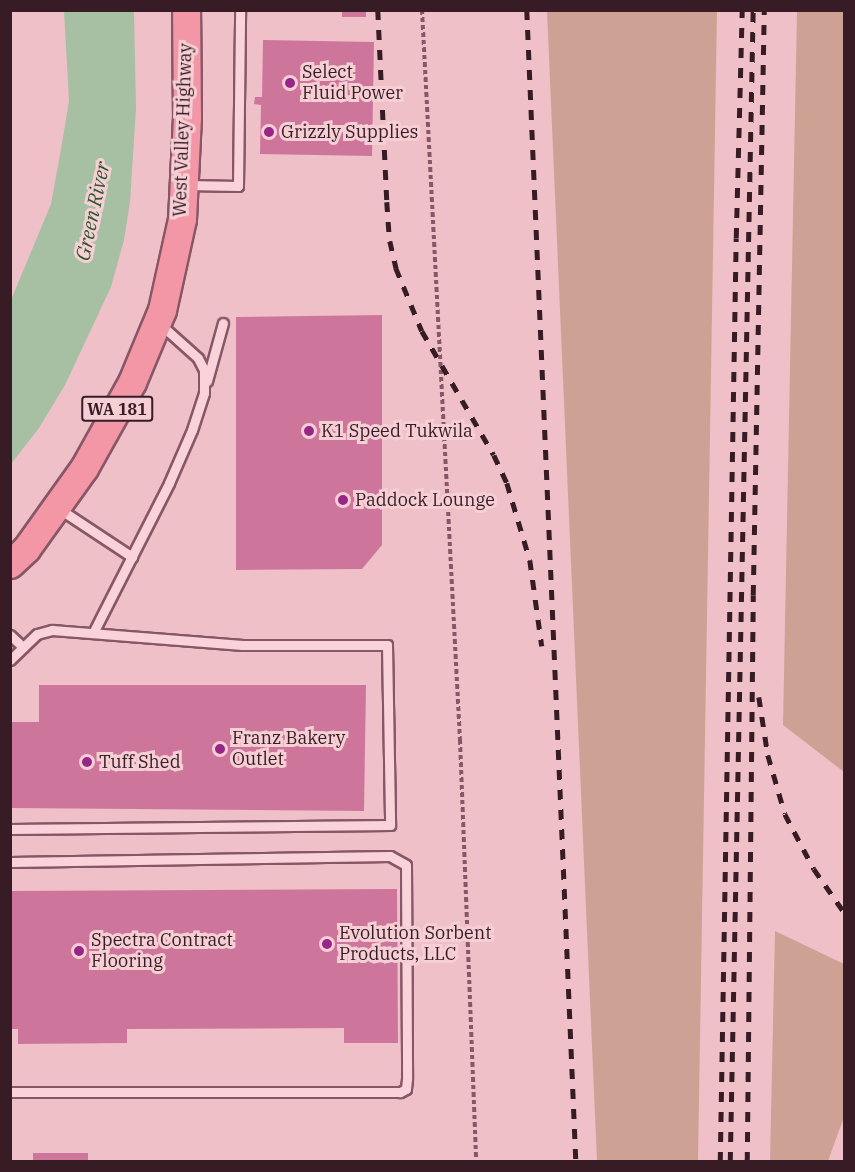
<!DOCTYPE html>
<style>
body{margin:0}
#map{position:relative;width:855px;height:1172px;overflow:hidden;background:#efc0c7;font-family:"IBM Plex Serif",serif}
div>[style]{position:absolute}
.green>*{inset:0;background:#cda294}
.water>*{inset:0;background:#a7c0a3}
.building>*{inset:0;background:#ce759c}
.path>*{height:4px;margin-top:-2px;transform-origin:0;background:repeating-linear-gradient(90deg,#885767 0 4.5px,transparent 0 7.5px)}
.roads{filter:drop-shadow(2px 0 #885767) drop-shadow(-2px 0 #885767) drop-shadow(0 2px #885767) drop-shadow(0 -2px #885767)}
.service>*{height:9px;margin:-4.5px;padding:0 4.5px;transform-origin:4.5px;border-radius:4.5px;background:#f9d3d9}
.primary>*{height:27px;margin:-13.5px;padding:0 13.5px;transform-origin:13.5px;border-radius:13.5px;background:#f396a6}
.rail>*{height:4.5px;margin-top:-2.25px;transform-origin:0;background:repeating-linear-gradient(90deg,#371c26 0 10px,transparent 0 20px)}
.dots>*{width:16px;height:16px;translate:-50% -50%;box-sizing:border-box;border:3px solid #f6cfd5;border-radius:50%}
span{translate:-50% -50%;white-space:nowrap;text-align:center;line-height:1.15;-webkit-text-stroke:6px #f6cfd5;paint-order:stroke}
.shield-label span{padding:2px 4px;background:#f6cfd5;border:2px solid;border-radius:4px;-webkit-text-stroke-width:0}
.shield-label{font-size:16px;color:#371c26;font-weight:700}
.poi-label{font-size:18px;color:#371c26}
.left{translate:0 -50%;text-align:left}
.street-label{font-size:18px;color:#371c26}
.water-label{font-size:20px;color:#2b572e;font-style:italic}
.frame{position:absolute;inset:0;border:12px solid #371c26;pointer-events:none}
</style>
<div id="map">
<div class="green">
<i style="clip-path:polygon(547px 11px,717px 11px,698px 1161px,597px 1161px)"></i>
<i style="clip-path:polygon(797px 11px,844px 11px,844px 772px,783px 725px)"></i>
<i style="clip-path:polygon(775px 931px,844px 964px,844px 1117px,828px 1161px,770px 1161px)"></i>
</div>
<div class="water">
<i style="clip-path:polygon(64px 11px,134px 11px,136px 109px,130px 202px,124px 240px,111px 287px,65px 385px,39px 428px,11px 464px,11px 300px,51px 204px,61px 149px,69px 101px)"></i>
</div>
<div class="building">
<i style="clip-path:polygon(342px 10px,366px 10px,366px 17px,342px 17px)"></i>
<i style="clip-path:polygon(263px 40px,374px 42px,372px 156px,260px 154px,261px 105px,254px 104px,255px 97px,262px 97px)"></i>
<i style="clip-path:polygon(382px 315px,382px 545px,362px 569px,236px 570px,236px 317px)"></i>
<i style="clip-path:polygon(39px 685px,366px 685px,364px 811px,10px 808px,10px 722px,39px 722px)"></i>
<i style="clip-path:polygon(397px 889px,398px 1043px,344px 1043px,344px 1028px,127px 1029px,127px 1043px,18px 1044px,18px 1029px,10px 1029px,10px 891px)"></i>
<i style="clip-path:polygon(33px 1153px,88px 1153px,88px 1162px,33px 1162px)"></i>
</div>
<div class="path">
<i style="left:422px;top:10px;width:731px;rotate:87.02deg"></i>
<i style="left:460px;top:740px;width:422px;rotate:87.8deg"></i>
</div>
<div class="roads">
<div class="service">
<i style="left:186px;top:185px;width:52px;rotate:1.1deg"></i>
<i style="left:238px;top:186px;width:176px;rotate:-89.3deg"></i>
<i style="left:207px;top:381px;width:60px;rotate:-74.6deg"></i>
<i style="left:58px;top:508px;width:89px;rotate:33.5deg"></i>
<i style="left:93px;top:633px;width:168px;rotate:-63.1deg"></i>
<i style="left:169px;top:483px;width:58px;rotate:-66.5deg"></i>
<i style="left:192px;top:430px;width:39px;rotate:-72deg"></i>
<i style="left:204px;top:393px;width:23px;rotate:-90deg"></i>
<i style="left:204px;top:370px;width:13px;rotate:-117deg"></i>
<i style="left:198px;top:358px;width:51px;rotate:-138.2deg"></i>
<i style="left:10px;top:635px;width:18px;rotate:43deg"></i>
<i style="left:10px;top:660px;width:37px;rotate:-44deg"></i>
<i style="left:37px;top:634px;width:16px;rotate:-15deg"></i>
<i style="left:52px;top:630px;width:191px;rotate:4.5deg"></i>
<i style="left:242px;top:645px;width:145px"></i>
<i style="left:387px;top:645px;width:180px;rotate:89deg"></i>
<i style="left:390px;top:825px;width:380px;rotate:179.4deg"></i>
<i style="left:10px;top:862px;width:380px;rotate:-0.9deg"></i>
<i style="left:390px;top:856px;width:18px;rotate:29deg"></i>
<i style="left:406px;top:865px;width:214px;rotate:89.7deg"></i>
<i style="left:407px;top:1079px;width:10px;rotate:96deg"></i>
<i style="left:406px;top:1089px;width:7px;rotate:153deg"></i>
<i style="left:400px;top:1092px;width:390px;rotate:180deg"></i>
</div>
<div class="primary">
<i style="left:10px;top:564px;width:22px;rotate:-43deg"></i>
<i style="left:26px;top:549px;width:100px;rotate:-54.4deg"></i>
<i style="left:84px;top:468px;width:98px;rotate:-60.8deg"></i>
<i style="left:132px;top:382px;width:78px;rotate:-67.4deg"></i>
<i style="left:162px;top:310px;width:93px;rotate:-77.6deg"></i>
<i style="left:182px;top:219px;width:102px;rotate:-87.2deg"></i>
<i style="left:187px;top:117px;width:107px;rotate:-90.5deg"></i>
</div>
</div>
<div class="rail">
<i style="left:378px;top:10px;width:192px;rotate:87.3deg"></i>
<i style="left:387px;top:202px;width:39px;rotate:86deg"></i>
<i style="left:390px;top:241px;width:28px;rotate:77deg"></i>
<i style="left:396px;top:268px;width:68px;rotate:67.6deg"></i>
<i style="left:422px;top:331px;width:143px;rotate:59.9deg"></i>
<i style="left:494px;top:455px;width:31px;rotate:65deg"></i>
<i style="left:507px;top:483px;width:80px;rotate:73.4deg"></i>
<i style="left:530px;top:560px;width:87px;rotate:82.1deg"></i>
<i style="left:527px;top:10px;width:1153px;rotate:87.56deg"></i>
<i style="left:759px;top:697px;width:59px;rotate:81.2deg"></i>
<i style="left:768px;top:755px;width:61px;rotate:73.9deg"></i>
<i style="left:785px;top:814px;width:62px;rotate:62.2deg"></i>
<i style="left:814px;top:869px;width:52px;rotate:55.1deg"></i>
<i style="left:720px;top:1162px;width:924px;rotate:-89.01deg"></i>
<i style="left:736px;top:238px;width:228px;rotate:-88.5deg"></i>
<i style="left:730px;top:1162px;width:1152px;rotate:-88.86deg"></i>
<i style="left:747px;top:1162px;width:567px;rotate:-89.39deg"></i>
<i style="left:753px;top:595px;width:585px;rotate:-88.92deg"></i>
</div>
<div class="dots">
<i style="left:290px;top:83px;background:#982689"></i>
<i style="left:269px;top:132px;background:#982689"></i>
<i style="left:309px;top:431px;background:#982689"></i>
<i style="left:343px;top:500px;background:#982689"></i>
<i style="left:220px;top:749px;background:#982689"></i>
<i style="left:87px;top:762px;background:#982689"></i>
<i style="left:327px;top:944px;background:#982689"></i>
<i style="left:79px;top:951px;background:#982689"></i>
</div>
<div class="shield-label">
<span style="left:117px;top:409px">WA 181</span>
</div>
<div class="poi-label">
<span class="left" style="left:302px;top:83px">Select<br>Fluid Power</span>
<span class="left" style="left:281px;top:132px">Grizzly Supplies</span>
<span class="left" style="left:321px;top:431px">K1 Speed Tukwila</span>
<span class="left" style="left:355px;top:500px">Paddock Lounge</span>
<span class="left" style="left:232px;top:749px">Franz Bakery<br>Outlet</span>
<span class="left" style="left:99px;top:762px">Tuff Shed</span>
<span class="left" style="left:339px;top:944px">Evolution Sorbent<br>Products, LLC</span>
<span class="left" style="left:91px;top:951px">Spectra Contract<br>Flooring</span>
</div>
<div class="street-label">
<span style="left:183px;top:130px;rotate:-88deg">West Valley Highway</span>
</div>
<div class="water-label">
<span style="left:92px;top:211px;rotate:-78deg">Green River</span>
</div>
<div class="frame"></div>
</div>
